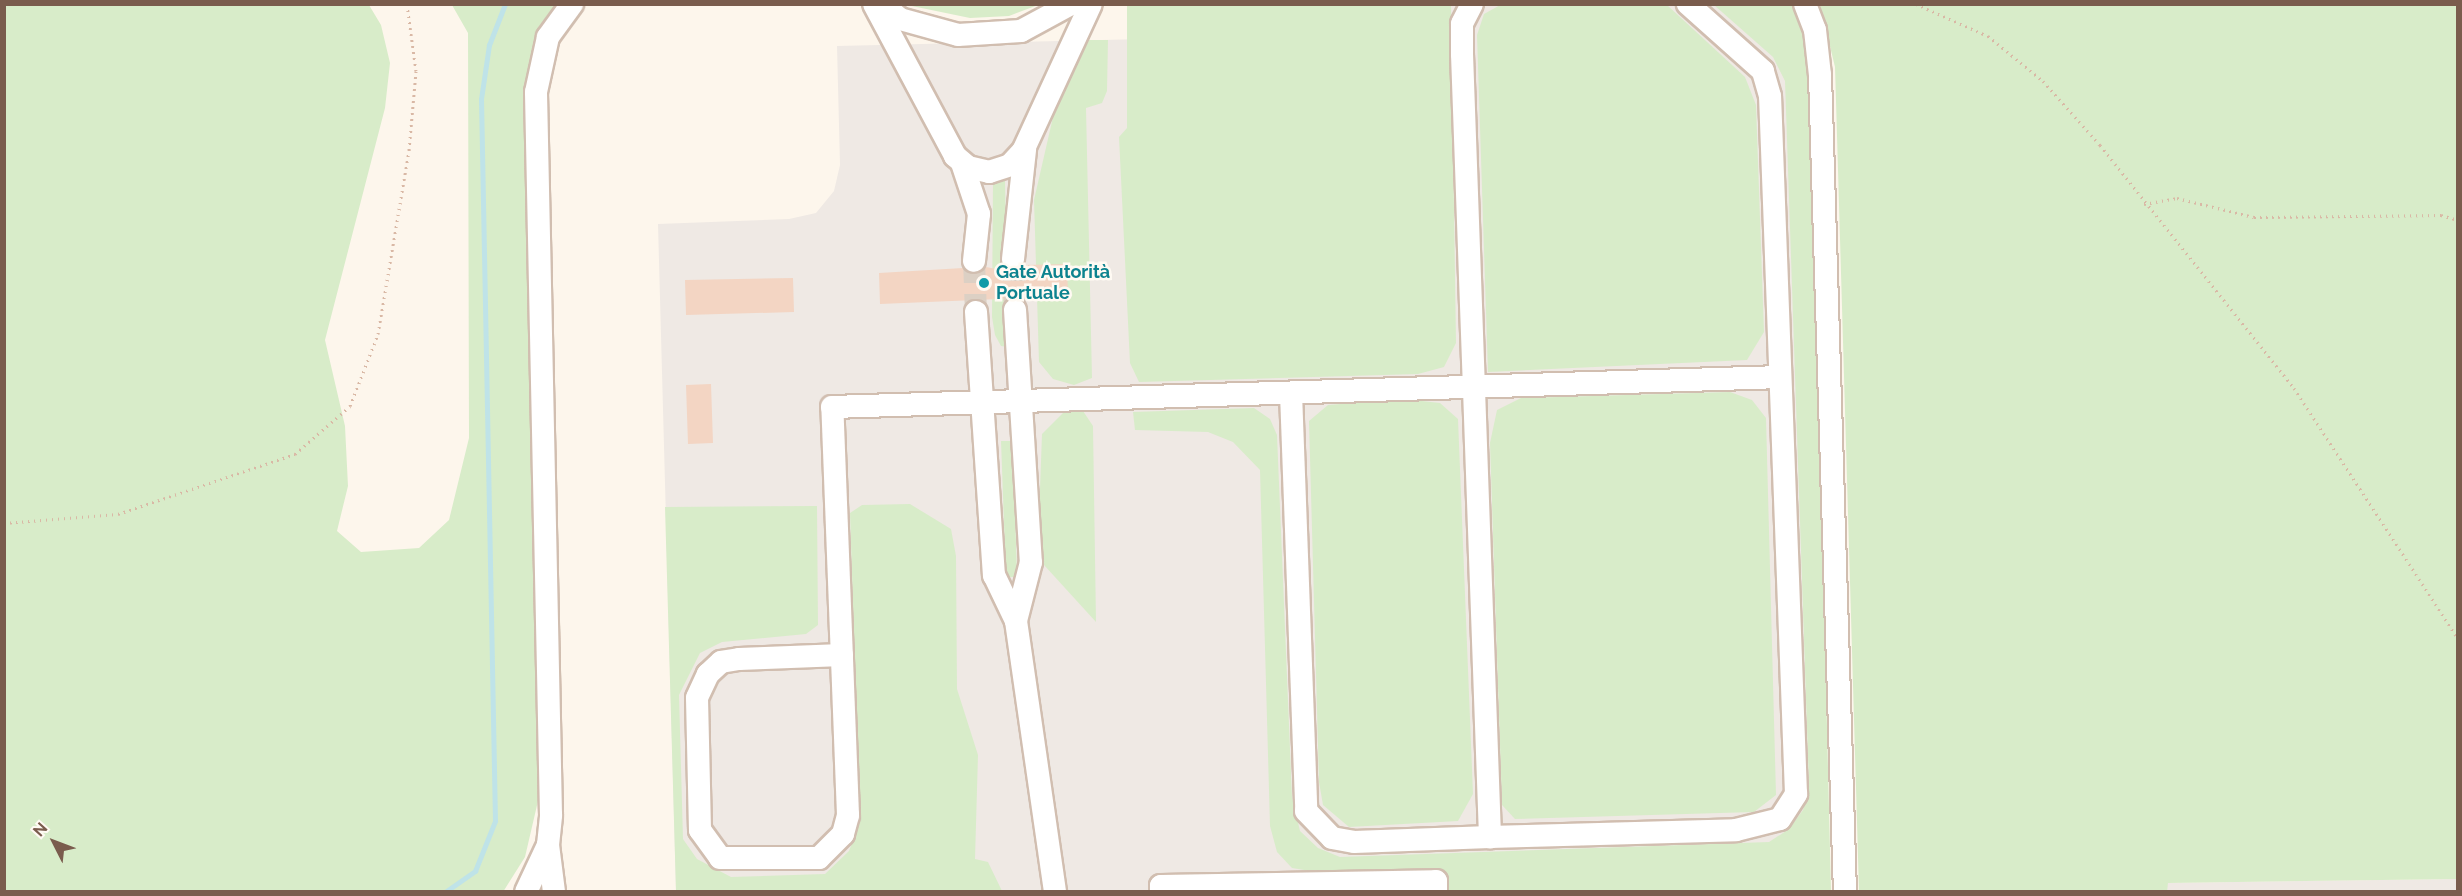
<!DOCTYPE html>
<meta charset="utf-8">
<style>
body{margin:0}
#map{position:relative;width:2462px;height:896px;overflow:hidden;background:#fdf6ec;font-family:Raleway,sans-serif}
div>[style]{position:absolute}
.industrial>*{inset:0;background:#efe9e4}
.green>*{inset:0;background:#d8ecc9}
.stream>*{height:5px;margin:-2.5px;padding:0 2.5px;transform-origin:2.5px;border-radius:2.5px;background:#bfe3e8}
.building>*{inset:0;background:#f3d5c3}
.minor-tunnel>*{height:22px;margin-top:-11px;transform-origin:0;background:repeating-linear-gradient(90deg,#dcd0c4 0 22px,transparent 0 33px)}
.path>*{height:3px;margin-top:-1.5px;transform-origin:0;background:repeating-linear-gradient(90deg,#d9b8a5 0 1.5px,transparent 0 6px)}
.roads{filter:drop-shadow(2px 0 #d1beb0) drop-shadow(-2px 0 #d1beb0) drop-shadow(0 2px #d1beb0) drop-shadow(0 -2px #d1beb0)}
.minor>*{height:22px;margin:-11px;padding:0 11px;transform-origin:11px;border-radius:11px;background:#fff}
.dots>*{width:16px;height:16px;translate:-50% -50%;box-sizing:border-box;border:3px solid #fffaf3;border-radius:50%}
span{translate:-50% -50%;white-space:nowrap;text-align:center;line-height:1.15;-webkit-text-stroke:5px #fffaf3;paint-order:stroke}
.culture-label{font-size:18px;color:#0d838f;font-weight:700}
.left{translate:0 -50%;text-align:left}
.frame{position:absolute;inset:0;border:6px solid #7a5c4d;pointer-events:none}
.north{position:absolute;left:24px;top:812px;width:60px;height:60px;-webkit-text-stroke:4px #fffaf3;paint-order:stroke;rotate:312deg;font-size:16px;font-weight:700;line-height:24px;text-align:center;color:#7a5c4d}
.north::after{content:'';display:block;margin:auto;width:21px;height:27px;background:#7a5c4d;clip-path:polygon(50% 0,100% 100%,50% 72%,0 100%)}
</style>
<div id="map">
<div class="industrial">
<i style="clip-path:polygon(1219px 4px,1730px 5px,1804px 74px,1824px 891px,676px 891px,658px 224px,789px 219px,816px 213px,834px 191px,840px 165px,837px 46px,1187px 38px)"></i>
<i style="clip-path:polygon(2457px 879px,2458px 891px,2167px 892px,2167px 883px)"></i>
</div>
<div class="green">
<i style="clip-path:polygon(1502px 4px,1667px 5px,1745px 77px,1756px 105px,1764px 332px,1747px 360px,1488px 372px,1477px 35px,1484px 14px)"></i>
<i style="clip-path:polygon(5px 5px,369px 5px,381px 25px,390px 63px,385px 108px,325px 340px,345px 426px,348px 486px,337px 531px,361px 552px,419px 548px,449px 520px,469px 438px,468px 33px,452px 5px,560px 5px,537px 42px,526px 99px,538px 801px,525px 857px,503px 892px,5px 892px)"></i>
<i style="clip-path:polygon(907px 5px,1038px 4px,1038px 5px,1009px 16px,970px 18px)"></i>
<i style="clip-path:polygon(1127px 5px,1451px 5px,1456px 343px,1444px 367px,1418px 374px,1139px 382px,1130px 363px,1119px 137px,1127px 128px)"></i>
<i style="clip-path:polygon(1714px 5px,1792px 5px,1803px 25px,1811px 72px,1831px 891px,1439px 892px,1292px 868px,1277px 852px,1270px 826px,1260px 470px,1233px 442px,1208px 432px,1135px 430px,1133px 412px,1254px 408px,1270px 419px,1277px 435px,1292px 797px,1300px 831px,1318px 848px,1340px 857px,1769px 842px,1789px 829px,1803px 810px,1809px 786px,1785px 81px,1773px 57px)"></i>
<i style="clip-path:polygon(1820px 5px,2457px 5px,2457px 879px,2168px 883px,2167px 892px,1859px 891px,1835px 67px)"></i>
<i style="clip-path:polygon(1089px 40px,1108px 40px,1107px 91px,1102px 103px,1086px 108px,1092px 378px,1074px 385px,1053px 379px,1039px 362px,1034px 200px,1056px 104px)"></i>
<i style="clip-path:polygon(1002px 177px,1005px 180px,1008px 347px,1001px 346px,995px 335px,992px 317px,993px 179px)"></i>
<i style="clip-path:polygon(1730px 392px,1752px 400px,1766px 418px,1776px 795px,1754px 812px,1515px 819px,1502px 805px,1490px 443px,1497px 410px,1521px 398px)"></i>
<i style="clip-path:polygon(1404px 399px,1440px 403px,1458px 419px,1473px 794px,1458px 821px,1349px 827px,1323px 805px,1319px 782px,1309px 421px,1328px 405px)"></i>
<i style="clip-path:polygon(1074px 410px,1083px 411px,1093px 426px,1096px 622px,1044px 565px,1039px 516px,1042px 434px,1063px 413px)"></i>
<i style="clip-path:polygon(1001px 441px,1013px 441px,1017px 577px,1006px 577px)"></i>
<i style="clip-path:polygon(910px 504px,951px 529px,956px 556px,957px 689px,978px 755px,975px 859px,988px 862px,1002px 891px,676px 891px,665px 507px,817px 506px,818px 625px,806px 634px,722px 642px,700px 653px,679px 695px,683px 839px,697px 859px,731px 877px,825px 874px,849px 851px,860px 822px,850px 513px,862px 505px)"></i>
</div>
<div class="stream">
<i style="left:445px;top:892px;width:37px;rotate:-35deg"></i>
<i style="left:475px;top:871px;width:54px;rotate:-68.2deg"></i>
<i style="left:495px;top:821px;width:722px;rotate:-91.11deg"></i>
<i style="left:481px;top:99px;width:55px;rotate:-81.6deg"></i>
<i style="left:489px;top:45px;width:44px;rotate:-68.7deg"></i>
</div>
<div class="building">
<i style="clip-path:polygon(1067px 264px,1068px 296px,880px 304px,879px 273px,963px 268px,973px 274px,986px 267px,1012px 272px,1025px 265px)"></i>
<i style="clip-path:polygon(793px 278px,794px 312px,686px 315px,685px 280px)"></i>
<i style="clip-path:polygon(711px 384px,713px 443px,688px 444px,686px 385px)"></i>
</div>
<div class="minor-tunnel">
<i style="left:1013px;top:259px;width:51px;rotate:87.8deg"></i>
<i style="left:974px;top:261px;width:51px;rotate:87.8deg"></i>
</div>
<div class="path">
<i style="left:1916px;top:4px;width:79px;rotate:24deg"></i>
<i style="left:1988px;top:36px;width:71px;rotate:39.3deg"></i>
<i style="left:2043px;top:81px;width:86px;rotate:48.3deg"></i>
<i style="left:2100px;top:145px;width:311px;rotate:51.4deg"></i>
<i style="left:2294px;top:388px;width:300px;rotate:56.8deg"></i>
<i style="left:2144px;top:204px;width:34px;rotate:-10deg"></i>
<i style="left:2177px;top:198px;width:79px;rotate:13.9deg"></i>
<i style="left:2254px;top:217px;width:187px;rotate:-0.6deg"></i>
<i style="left:2441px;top:215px;width:18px;rotate:16deg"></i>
<i style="left:4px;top:523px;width:114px;rotate:-4.5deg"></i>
<i style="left:118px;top:514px;width:187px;rotate:-18.7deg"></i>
<i style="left:295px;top:454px;width:73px;rotate:-41.1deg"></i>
<i style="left:350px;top:406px;width:77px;rotate:-68.7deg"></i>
<i style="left:378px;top:334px;width:187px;rotate:-80.4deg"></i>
<i style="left:409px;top:150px;width:79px;rotate:-84.9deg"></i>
<i style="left:416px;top:71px;width:68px;rotate:-97.7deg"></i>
</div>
<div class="roads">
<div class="minor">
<i style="left:874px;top:4px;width:172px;rotate:61.9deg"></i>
<i style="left:955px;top:156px;width:17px;rotate:40deg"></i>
<i style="left:968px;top:167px;width:22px;rotate:13deg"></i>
<i style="left:989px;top:172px;width:22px;rotate:-18deg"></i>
<i style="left:1010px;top:165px;width:19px;rotate:-47deg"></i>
<i style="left:1023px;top:151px;width:162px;rotate:-65.2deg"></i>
<i style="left:882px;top:4px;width:23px;rotate:40deg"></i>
<i style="left:900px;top:19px;width:60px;rotate:15.4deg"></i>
<i style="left:958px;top:35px;width:63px;rotate:-3.6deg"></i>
<i style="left:1021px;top:31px;width:57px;rotate:-28.4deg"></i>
<i style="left:1472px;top:4px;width:22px;rotate:117deg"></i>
<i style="left:1462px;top:24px;width:30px;rotate:90deg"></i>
<i style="left:1462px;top:54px;width:784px;rotate:87.95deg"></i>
<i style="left:1490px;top:837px;width:246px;rotate:-1.6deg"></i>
<i style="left:1736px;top:830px;width:45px;rotate:-14deg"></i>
<i style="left:1780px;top:819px;width:30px;rotate:-57deg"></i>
<i style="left:1796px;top:794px;width:698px;rotate:-92.13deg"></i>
<i style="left:1770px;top:96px;width:26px;rotate:-106deg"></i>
<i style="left:1763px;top:71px;width:101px;rotate:-138.2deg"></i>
<i style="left:1805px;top:4px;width:28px;rotate:69deg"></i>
<i style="left:1815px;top:30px;width:45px;rotate:83.7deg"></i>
<i style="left:1820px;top:75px;width:817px;rotate:88.25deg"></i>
<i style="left:962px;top:163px;width:54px;rotate:71.6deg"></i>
<i style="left:979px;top:214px;width:47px;rotate:96.1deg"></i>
<i style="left:1013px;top:259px;width:110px;rotate:-83.7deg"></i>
<i style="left:1015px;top:310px;width:253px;rotate:86.4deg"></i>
<i style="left:1031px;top:562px;width:61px;rotate:104.3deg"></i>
<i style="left:976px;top:312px;width:264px;rotate:86.1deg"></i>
<i style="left:994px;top:575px;width:51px;rotate:64.4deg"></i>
<i style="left:1016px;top:621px;width:274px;rotate:81.8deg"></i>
<i style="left:1291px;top:393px;width:418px;rotate:87.9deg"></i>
<i style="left:1306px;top:811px;width:37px;rotate:46deg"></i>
<i style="left:1332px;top:838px;width:22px;rotate:10deg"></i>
<i style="left:1354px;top:842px;width:136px;rotate:-2.1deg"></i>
<i style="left:842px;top:655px;width:103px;rotate:177.8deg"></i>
<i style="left:739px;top:659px;width:18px;rotate:171deg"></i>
<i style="left:721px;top:662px;width:18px;rotate:137deg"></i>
<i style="left:708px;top:674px;width:26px;rotate:115deg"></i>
<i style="left:697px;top:698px;width:132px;rotate:88.7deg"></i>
<i style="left:700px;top:830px;width:34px;rotate:54deg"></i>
<i style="left:720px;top:858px;width:99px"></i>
<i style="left:819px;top:858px;width:34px;rotate:-45deg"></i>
<i style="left:843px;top:834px;width:20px;rotate:-75deg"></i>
<i style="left:848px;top:815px;width:408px;rotate:-92.2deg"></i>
<i style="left:832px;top:407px;width:948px;rotate:-1.81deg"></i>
<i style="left:548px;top:845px;width:47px;rotate:82.7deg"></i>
<i style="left:526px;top:892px;width:52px;rotate:-64.9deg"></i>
<i style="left:548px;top:845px;width:30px;rotate:-84deg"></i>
<i style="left:551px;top:815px;width:723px;rotate:-91.19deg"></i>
<i style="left:536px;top:92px;width:56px;rotate:-77.7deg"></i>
<i style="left:548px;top:37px;width:41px;rotate:-54deg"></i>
<i style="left:1161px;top:892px;width:6px;rotate:-90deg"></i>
<i style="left:1161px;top:886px;width:275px;rotate:-1deg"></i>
<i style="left:1436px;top:881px;width:11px;rotate:90deg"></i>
</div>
</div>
<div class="dots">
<i style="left:984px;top:283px;background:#0f9aa8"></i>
</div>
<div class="culture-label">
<span class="left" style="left:996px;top:283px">Gate Autorità<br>Portuale</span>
</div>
<div class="frame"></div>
<div class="north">N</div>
</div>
